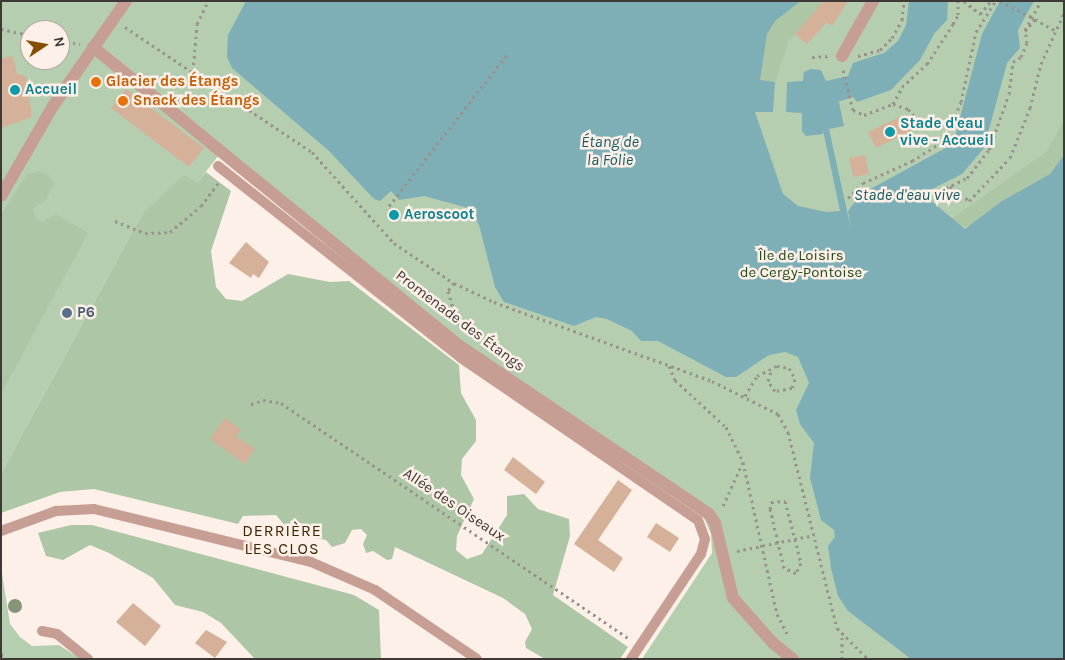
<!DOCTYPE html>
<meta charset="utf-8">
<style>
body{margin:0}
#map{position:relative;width:1065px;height:660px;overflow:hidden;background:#fcf0e8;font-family:Karla,sans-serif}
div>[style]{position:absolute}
.green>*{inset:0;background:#b6ceb0}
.forest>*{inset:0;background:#adc7a6}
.water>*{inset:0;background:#7eafb6}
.building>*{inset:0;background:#d4b198}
.path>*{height:3px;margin-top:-1.5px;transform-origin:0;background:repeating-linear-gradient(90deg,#99918b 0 2.5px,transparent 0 6.5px)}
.lane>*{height:10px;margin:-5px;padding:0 5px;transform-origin:5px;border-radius:5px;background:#c79e94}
.street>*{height:12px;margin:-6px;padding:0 6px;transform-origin:6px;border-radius:6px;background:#c79e94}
.path-bridge>*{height:3px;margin-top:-1.5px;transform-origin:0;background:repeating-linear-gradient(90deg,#99918b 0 2.5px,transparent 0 6.5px)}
.trees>*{width:14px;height:14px;margin:-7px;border-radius:50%;background:#869578}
.dots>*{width:14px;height:14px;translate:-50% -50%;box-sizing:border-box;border:2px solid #fcf0e8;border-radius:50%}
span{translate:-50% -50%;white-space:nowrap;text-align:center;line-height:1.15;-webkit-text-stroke:5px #fcf0e8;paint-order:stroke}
.food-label{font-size:15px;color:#c56008;font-weight:700}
.left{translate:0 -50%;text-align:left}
.culture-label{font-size:15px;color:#0d838f;font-weight:700}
.park-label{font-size:15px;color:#264a1d}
.service-label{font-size:15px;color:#4e5e75;font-weight:700}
.street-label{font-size:15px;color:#3e3936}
.water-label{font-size:16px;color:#145962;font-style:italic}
.neighbourhood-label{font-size:16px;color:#3f2504;letter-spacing:1px}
.frame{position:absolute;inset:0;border:2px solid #3e3936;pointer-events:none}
.north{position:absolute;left:20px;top:20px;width:50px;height:50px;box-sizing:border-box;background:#fcf0e8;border:1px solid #b0a7a1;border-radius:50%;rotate:78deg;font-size:14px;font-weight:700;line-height:20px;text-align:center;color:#3e3936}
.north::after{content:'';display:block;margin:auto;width:18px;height:22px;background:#854e00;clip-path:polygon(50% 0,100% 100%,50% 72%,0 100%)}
</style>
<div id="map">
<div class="green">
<i style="clip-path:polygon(evenodd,1px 1px,1064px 1px,1064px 659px,642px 659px,712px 553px,711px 534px,704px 518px,462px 352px,219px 155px,197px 183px,142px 214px,1px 473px,1px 1px,30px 30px,60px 30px,60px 60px,30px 60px,30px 30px)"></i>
<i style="clip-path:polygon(1px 567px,10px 624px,20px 637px,32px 646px,59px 645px,81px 659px,1px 659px)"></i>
</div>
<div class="forest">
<i style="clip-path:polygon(801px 1px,828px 1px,789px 40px,775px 82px,760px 80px,767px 34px,775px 21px)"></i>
<i style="clip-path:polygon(1064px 121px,1064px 155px,1050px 174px,1002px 201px,971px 227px,958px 226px,951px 219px,1046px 152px)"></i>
<i style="clip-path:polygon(39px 171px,49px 175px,54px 184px,46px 200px,33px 208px,35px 218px,42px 222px,56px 214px,88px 233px,1px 394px,1px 215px,27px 174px)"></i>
<i style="clip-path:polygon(206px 172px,231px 191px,211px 251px,216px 287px,226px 299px,242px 301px,288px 274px,330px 282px,349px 281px,459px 365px,461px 393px,476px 420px,476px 441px,462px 459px,461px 475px,474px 499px,457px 536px,456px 550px,467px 559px,482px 554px,507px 515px,507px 496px,524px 494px,538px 509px,569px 519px,570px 536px,553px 595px,628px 647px,620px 659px,545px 659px,526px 648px,525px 642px,532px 629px,525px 614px,503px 598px,395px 547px,392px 559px,387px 560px,373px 551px,366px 553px,363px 544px,367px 535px,361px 529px,352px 530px,345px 543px,332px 547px,326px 540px,292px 534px,276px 515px,243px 516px,238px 524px,94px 489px,60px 492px,1px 513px,1px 473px,142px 214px,184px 175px,197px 183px)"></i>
<i style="clip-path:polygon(71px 525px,92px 525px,354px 595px,379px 610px,381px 659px,255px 659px,221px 623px,203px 612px,175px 605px,153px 578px,109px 553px,90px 545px,63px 560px,46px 556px,38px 533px)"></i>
</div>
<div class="water">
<i style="clip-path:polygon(246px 1px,801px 1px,775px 21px,767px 34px,760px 80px,775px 82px,773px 112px,755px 112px,783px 194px,798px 206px,826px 212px,840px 211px,823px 130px,823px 134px,806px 136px,802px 131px,802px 113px,786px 112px,787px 82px,803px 81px,804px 72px,811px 69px,821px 70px,826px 81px,848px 76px,853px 63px,884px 53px,898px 41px,906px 25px,909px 1px,948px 1px,947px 20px,934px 34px,920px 60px,891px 90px,857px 102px,853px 97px,834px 103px,839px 102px,844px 126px,829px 129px,851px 229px,848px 211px,861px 194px,953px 144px,982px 34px,1000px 1px,1034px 1px,1018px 30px,1020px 48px,1007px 63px,984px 148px,962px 174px,932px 189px,929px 199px,965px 229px,1002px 201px,1050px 174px,1064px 155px,1064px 659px,911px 659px,848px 611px,838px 596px,831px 568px,828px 546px,835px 537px,834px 530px,821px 520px,810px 478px,814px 443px,800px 424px,796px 410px,809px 383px,798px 357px,785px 352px,769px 355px,736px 377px,726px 377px,658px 341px,641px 341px,632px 331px,607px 319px,596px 317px,574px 326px,504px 302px,495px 287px,479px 225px,468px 208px,424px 196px,399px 200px,391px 191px,380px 201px,374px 199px,329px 151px,232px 68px,227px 57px,228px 35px)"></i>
</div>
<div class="building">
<i style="clip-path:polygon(824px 1px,848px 1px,832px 26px,827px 22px,807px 44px,795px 34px)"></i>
<i style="clip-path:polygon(13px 56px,17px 74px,26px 76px,32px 117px,1px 128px,1px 59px)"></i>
<i style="clip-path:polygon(126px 89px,204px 148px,189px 167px,111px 108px)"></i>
<i style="clip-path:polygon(904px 115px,911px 131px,876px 148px,868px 132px)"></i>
<i style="clip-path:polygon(865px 155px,869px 174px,853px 177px,849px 158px)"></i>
<i style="clip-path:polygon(246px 242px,269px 262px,259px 278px,253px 274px,251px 278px,229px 263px)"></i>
<i style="clip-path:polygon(225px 418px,241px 430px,236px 436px,255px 449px,245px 464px,210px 439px)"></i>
<i style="clip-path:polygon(513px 457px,545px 482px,536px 494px,504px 470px)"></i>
<i style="clip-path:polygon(618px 480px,632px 490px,598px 540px,623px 558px,614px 572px,574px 544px)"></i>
<i style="clip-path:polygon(656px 523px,679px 538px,670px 552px,647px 537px)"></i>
<i style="clip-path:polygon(133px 603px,161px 626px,145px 646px,116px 622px)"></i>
<i style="clip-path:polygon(206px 630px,227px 642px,215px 658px,195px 643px)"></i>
</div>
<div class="path">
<i style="left:964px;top:1px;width:21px;rotate:39deg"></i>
<i style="left:980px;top:14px;width:17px;rotate:-50deg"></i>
<i style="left:125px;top:27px;width:225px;rotate:33.8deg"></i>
<i style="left:312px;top:152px;width:122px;rotate:48deg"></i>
<i style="left:394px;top:243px;width:72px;rotate:33.7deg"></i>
<i style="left:454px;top:283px;width:44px;rotate:25.4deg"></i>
<i style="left:494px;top:302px;width:232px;rotate:19.9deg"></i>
<i style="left:712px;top:381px;width:74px;rotate:26.6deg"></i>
<i style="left:778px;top:414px;width:21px;rotate:61deg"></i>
<i style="left:788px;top:432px;width:202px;rotate:76deg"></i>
<i style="left:837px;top:628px;width:44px;rotate:45deg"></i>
<i style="left:1px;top:29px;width:30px;rotate:12deg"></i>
<i style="left:1025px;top:31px;width:16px;rotate:-50deg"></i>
<i style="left:1035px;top:19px;width:24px;rotate:30deg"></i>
<i style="left:60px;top:41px;width:20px;rotate:9deg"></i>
<i style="left:858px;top:56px;width:23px;rotate:-15deg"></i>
<i style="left:880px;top:50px;width:17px;rotate:-45deg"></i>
<i style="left:892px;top:38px;width:21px;rotate:-61deg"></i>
<i style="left:902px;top:20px;width:19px;rotate:-84deg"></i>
<i style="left:812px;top:57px;width:17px;rotate:-3deg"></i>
<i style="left:843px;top:70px;width:41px;rotate:76deg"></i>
<i style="left:853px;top:110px;width:12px;rotate:24deg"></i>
<i style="left:864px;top:115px;width:31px;rotate:-21deg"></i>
<i style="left:893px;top:104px;width:16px;rotate:18deg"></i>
<i style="left:908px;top:109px;width:15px;rotate:48deg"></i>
<i style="left:193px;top:71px;width:47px;rotate:-85.1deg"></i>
<i style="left:197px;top:24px;width:25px;rotate:-64deg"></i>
<i style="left:893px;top:104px;width:19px;rotate:-62deg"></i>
<i style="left:902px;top:87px;width:34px;rotate:-43deg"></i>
<i style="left:927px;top:64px;width:48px;rotate:-57deg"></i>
<i style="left:953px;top:24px;width:10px;rotate:-61deg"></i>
<i style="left:958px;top:15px;width:14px;rotate:-90deg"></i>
<i style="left:950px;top:186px;width:24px;rotate:38deg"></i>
<i style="left:969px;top:201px;width:59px;rotate:-46.4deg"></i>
<i style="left:1010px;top:158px;width:54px;rotate:-68.2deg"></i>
<i style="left:1030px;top:108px;width:45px;rotate:-76deg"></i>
<i style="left:1041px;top:64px;width:56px;rotate:-65.7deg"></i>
<i style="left:940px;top:191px;width:30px;rotate:-26deg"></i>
<i style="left:967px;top:178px;width:36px;rotate:-52deg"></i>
<i style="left:989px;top:150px;width:59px;rotate:-70.3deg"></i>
<i style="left:1009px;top:94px;width:32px;rotate:-83deg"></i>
<i style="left:1013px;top:62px;width:9px;rotate:-32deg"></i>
<i style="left:1021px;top:57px;width:15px;rotate:-67deg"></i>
<i style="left:1027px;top:43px;width:13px;rotate:-99deg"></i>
<i style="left:1025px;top:30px;width:33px;rotate:-61deg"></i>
<i style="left:848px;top:198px;width:21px;rotate:-45deg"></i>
<i style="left:863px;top:183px;width:54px;rotate:-24.2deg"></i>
<i style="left:912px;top:161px;width:39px;rotate:-32deg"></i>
<i style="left:945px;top:140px;width:41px;rotate:-67.2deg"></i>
<i style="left:961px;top:102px;width:72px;rotate:-77.9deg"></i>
<i style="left:976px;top:32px;width:36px;rotate:-58deg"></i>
<i style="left:389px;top:206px;width:195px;rotate:-52.1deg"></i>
<i style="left:115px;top:221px;width:32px;rotate:22deg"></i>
<i style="left:145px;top:233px;width:25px;rotate:-2deg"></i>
<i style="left:170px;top:232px;width:40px;rotate:-40deg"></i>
<i style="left:201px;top:206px;width:30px;rotate:-53deg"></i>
<i style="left:454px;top:283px;width:10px;rotate:127deg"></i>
<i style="left:448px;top:291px;width:37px;rotate:73deg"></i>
<i style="left:669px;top:366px;width:15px;rotate:67deg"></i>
<i style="left:675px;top:380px;width:69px;rotate:42.7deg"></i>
<i style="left:726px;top:427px;width:39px;rotate:64deg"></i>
<i style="left:743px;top:462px;width:51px;rotate:114.5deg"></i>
<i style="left:745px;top:396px;width:23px;rotate:-59deg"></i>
<i style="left:757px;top:376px;width:22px;rotate:-27deg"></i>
<i style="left:777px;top:366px;width:12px;rotate:9deg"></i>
<i style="left:789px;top:368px;width:13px;rotate:61deg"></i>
<i style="left:795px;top:379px;width:9px;rotate:108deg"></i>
<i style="left:792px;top:388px;width:17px;rotate:170deg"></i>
<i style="left:775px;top:391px;width:12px;rotate:-125deg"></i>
<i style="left:768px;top:381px;width:10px;rotate:-73deg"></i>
<i style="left:251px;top:404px;width:13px;rotate:-18deg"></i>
<i style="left:263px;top:400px;width:18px;rotate:9deg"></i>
<i style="left:281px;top:403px;width:420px;rotate:34.1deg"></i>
<i style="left:743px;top:462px;width:156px;rotate:77.4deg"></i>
<i style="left:777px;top:614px;width:22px;rotate:63deg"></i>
<i style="left:785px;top:501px;width:64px;rotate:75.5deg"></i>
<i style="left:801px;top:563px;width:11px;rotate:117deg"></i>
<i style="left:796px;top:573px;width:13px;rotate:-157deg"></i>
<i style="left:784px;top:568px;width:61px;rotate:-103.3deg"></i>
<i style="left:770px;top:509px;width:7px;rotate:-82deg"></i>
<i style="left:771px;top:502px;width:14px;rotate:-4deg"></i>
<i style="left:737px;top:551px;width:79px;rotate:-11.7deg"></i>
<i style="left:1px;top:654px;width:8px;rotate:40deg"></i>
<i style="left:842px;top:659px;width:22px;rotate:-90deg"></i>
</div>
<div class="lane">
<i style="left:218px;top:166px;width:310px;rotate:38.3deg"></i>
<i style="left:461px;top:358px;width:287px;rotate:34.4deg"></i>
<i style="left:698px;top:520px;width:20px;rotate:70deg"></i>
<i style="left:705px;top:539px;width:16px;rotate:105deg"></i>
<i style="left:701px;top:554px;width:126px;rotate:123.7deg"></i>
<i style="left:1px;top:531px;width:59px;rotate:-20deg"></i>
<i style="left:56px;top:511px;width:38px;rotate:-3deg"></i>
<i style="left:94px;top:509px;width:223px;rotate:13.7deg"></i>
<i style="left:311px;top:562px;width:70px;rotate:23.6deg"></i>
<i style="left:375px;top:590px;width:123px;rotate:34.1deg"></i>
<i style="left:42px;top:631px;width:15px;rotate:11deg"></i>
<i style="left:57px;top:634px;width:40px;rotate:39deg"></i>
</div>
<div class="street">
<i style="left:93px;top:47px;width:473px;rotate:39.2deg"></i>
<i style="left:460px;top:346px;width:300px;rotate:34deg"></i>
<i style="left:709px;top:514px;width:11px;rotate:56deg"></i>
<i style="left:715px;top:523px;width:77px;rotate:76.5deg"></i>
<i style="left:733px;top:598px;width:60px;rotate:48.4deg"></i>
<i style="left:773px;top:643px;width:26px;rotate:39deg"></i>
<i style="left:842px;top:56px;width:63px;rotate:-60.6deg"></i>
<i style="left:1px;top:196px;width:104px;rotate:-60deg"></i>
<i style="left:53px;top:106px;width:128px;rotate:-55.2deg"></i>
</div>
<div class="path-bridge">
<i style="left:1000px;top:1px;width:39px;rotate:27deg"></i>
</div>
<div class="trees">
<i style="left:15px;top:606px"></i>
</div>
<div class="dots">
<i style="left:96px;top:82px;background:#e8710a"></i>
<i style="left:15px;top:90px;background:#0f9aa8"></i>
<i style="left:123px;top:101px;background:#e8710a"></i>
<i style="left:890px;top:132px;background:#0f9aa8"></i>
<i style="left:394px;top:215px;background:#0f9aa8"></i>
<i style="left:67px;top:313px;background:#5c6f8a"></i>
</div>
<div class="food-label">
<span class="left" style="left:106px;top:82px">Glacier des Étangs</span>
<span class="left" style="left:133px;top:101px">Snack des Étangs</span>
</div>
<div class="culture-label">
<span class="left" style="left:25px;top:90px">Accueil</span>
<span class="left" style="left:900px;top:132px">Stade d'eau<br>vive - Accueil</span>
<span class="left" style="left:404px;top:215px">Aeroscoot</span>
</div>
<div class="park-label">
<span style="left:801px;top:264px">Île de Loisirs<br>de Cergy-Pontoise</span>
</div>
<div class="service-label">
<span class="left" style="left:77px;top:313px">P6</span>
</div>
<div class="street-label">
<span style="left:460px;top:321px;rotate:37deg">Promenade des Étangs</span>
<span style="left:454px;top:505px;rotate:34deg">Allée des Oiseaux</span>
</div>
<div class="water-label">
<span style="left:610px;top:151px">Étang de<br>la Folie</span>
<span style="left:907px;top:195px">Stade d'eau vive</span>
</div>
<div class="neighbourhood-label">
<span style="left:282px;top:540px">DERRIÈRE<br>LES CLOS</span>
</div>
<div class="frame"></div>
<div class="north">N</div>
</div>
